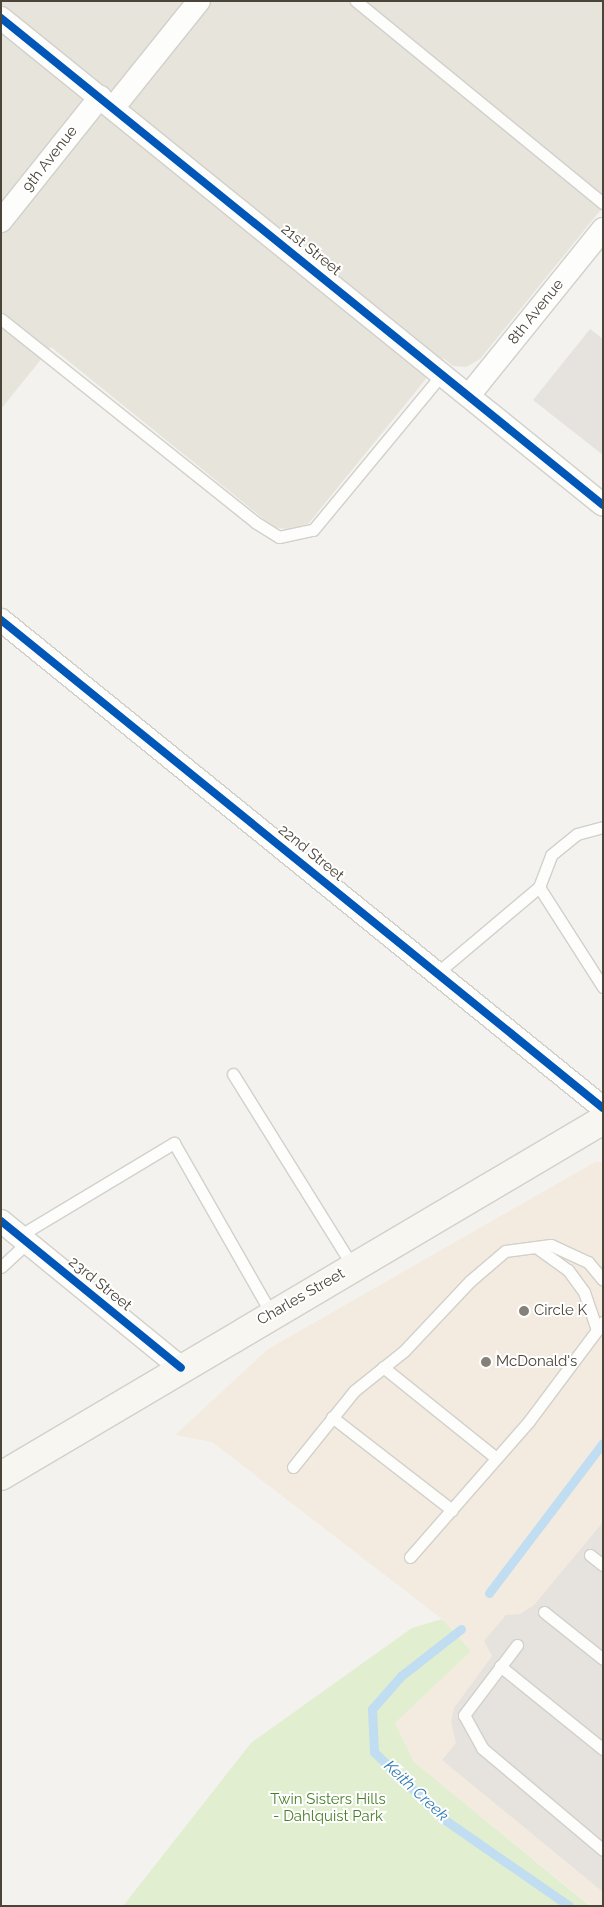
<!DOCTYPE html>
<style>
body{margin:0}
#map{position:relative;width:604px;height:1907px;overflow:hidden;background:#f4f2ee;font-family:Raleway,sans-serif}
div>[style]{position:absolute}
.residential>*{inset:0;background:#e7e4dc}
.commercial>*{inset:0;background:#f3ebdf}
.green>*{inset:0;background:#e1eecf}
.parking>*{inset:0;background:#e6e3df}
.stream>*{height:9px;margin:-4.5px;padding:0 4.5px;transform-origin:4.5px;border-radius:4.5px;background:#c0ddf1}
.roads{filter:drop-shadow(1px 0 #d2d0cb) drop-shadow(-1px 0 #d2d0cb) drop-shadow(0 1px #d2d0cb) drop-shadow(0 -1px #d2d0cb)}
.service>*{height:11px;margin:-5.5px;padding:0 5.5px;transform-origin:5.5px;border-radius:5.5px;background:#fdfdfc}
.minor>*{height:22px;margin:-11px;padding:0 11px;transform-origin:11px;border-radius:11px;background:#fdfdfc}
.secondary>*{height:28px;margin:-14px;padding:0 14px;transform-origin:14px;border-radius:14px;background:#f7f6f1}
.cycleway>*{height:8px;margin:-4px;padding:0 4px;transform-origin:4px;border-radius:4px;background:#0057b8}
.dots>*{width:14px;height:14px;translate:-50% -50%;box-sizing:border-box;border:2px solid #fff;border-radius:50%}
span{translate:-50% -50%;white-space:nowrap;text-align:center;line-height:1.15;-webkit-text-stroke:4px #fff;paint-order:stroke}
.street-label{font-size:15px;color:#4b4439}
.poi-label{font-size:15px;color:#4b4439}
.left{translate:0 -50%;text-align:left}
.park-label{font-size:15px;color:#4a7f2a}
.water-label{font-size:16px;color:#2e7ab2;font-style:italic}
.frame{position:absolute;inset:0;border:2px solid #4b4439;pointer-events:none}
</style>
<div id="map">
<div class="residential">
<i style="clip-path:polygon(1px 1px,603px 1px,603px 207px,480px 359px,466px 367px,453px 366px,443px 358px,308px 524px,290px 529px,275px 528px,51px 347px,1px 409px)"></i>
</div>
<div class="commercial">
<i style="clip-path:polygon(595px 1162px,603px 1162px,603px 1906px,591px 1906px,414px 1762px,395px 1723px,471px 1651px,442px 1619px,212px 1442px,175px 1435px,268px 1349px)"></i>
</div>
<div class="green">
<i style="clip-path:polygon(442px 1619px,471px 1651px,395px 1723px,414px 1762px,590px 1906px,123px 1906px,251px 1743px,412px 1628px)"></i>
</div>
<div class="parking">
<i style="clip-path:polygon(590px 329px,603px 339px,603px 455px,533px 400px)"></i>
<i style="clip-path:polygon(603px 1522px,603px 1892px,442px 1760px,456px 1743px,451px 1722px,454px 1708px,492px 1656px,484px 1641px,506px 1615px,520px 1614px,534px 1605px)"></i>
</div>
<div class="stream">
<i style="left:489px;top:1593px;width:188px;rotate:-52.8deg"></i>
<i style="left:461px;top:1629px;width:76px;rotate:141.9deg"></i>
<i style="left:401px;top:1676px;width:44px;rotate:131.3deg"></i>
<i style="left:372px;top:1709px;width:43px;rotate:87.3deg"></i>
<i style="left:374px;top:1752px;width:98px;rotate:43.8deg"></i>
<i style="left:445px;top:1820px;width:151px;rotate:34.7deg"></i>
</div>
<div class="roads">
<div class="service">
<i style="left:356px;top:1px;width:319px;rotate:39.3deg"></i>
<i style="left:1px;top:319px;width:325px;rotate:38.6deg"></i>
<i style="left:255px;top:522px;width:28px;rotate:32deg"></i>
<i style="left:279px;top:537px;width:35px;rotate:-12deg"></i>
<i style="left:313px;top:530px;width:204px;rotate:-50.4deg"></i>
<i style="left:539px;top:887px;width:119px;rotate:57.4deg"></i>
<i style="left:437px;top:973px;width:133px;rotate:-40.1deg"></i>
<i style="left:539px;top:887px;width:34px;rotate:-69deg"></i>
<i style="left:551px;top:855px;width:33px;rotate:-39deg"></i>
<i style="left:577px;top:834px;width:27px;rotate:-15deg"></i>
<i style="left:233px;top:1074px;width:227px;rotate:58.1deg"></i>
<i style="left:19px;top:1236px;width:181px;rotate:-31deg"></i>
<i style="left:174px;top:1143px;width:198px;rotate:60.3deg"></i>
<i style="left:536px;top:1247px;width:39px;rotate:36deg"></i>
<i style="left:568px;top:1270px;width:27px;rotate:54deg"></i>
<i style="left:584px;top:1292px;width:39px;rotate:71deg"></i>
<i style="left:1px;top:1267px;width:35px;rotate:-43deg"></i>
<i style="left:383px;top:1367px;width:145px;rotate:38.8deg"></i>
<i style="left:332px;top:1417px;width:152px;rotate:37.8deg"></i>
<i style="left:293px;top:1467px;width:97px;rotate:-51.2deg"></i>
<i style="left:354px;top:1391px;width:64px;rotate:-38.7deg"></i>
<i style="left:404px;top:1351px;width:96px;rotate:-46.7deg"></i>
<i style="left:470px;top:1281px;width:46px;rotate:-40.6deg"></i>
<i style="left:505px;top:1251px;width:46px;rotate:-7.4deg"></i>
<i style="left:551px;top:1245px;width:41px;rotate:24.7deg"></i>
<i style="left:588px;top:1262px;width:23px;rotate:50deg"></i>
<i style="left:590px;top:1555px;width:16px;rotate:38deg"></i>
<i style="left:410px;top:1557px;width:181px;rotate:-48.8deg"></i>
<i style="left:529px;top:1421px;width:124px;rotate:-53.2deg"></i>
<i style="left:544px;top:1612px;width:75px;rotate:38.5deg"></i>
<i style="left:517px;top:1645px;width:88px;rotate:127.1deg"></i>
<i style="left:464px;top:1715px;width:38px;rotate:61deg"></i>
<i style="left:482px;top:1748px;width:158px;rotate:40.1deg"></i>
<i style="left:500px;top:1666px;width:132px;rotate:38.9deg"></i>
</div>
<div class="minor">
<i style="left:1px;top:18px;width:774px;rotate:38.97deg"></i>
<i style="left:113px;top:108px;width:137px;rotate:-51.2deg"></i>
<i style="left:1px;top:221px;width:159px;rotate:-51.4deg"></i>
<i style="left:470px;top:394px;width:212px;rotate:-51.1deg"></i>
<i style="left:1px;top:620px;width:775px;rotate:39.03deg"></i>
<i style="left:1px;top:1221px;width:232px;rotate:39.2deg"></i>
</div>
<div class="secondary">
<i style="left:1px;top:1476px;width:699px;rotate:-30.6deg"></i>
</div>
</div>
<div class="cycleway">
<i style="left:1px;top:18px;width:774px;rotate:38.97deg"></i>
<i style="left:1px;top:620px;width:775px;rotate:39.03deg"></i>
<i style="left:1px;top:1221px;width:232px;rotate:39.2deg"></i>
</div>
<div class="dots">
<i style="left:524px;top:1311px;background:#868178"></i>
<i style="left:486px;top:1362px;background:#868178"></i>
</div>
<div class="street-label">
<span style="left:50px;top:159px;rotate:-52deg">9th Avenue</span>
<span style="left:311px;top:250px;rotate:39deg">21st Street</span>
<span style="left:536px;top:312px;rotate:-51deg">8th Avenue</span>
<span style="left:311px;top:853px;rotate:39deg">22nd Street</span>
<span style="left:100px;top:1284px;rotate:39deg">23rd Street</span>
<span style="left:301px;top:1297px;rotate:-30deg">Charles Street</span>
</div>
<div class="poi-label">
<span class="left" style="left:534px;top:1311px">Circle K</span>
<span class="left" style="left:496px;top:1362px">McDonald's</span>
</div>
<div class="park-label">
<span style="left:328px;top:1808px">Twin Sisters Hills<br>- Dahlquist Park</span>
</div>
<div class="water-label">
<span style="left:416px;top:1791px;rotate:43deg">Keith Creek</span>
</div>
<div class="frame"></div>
</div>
